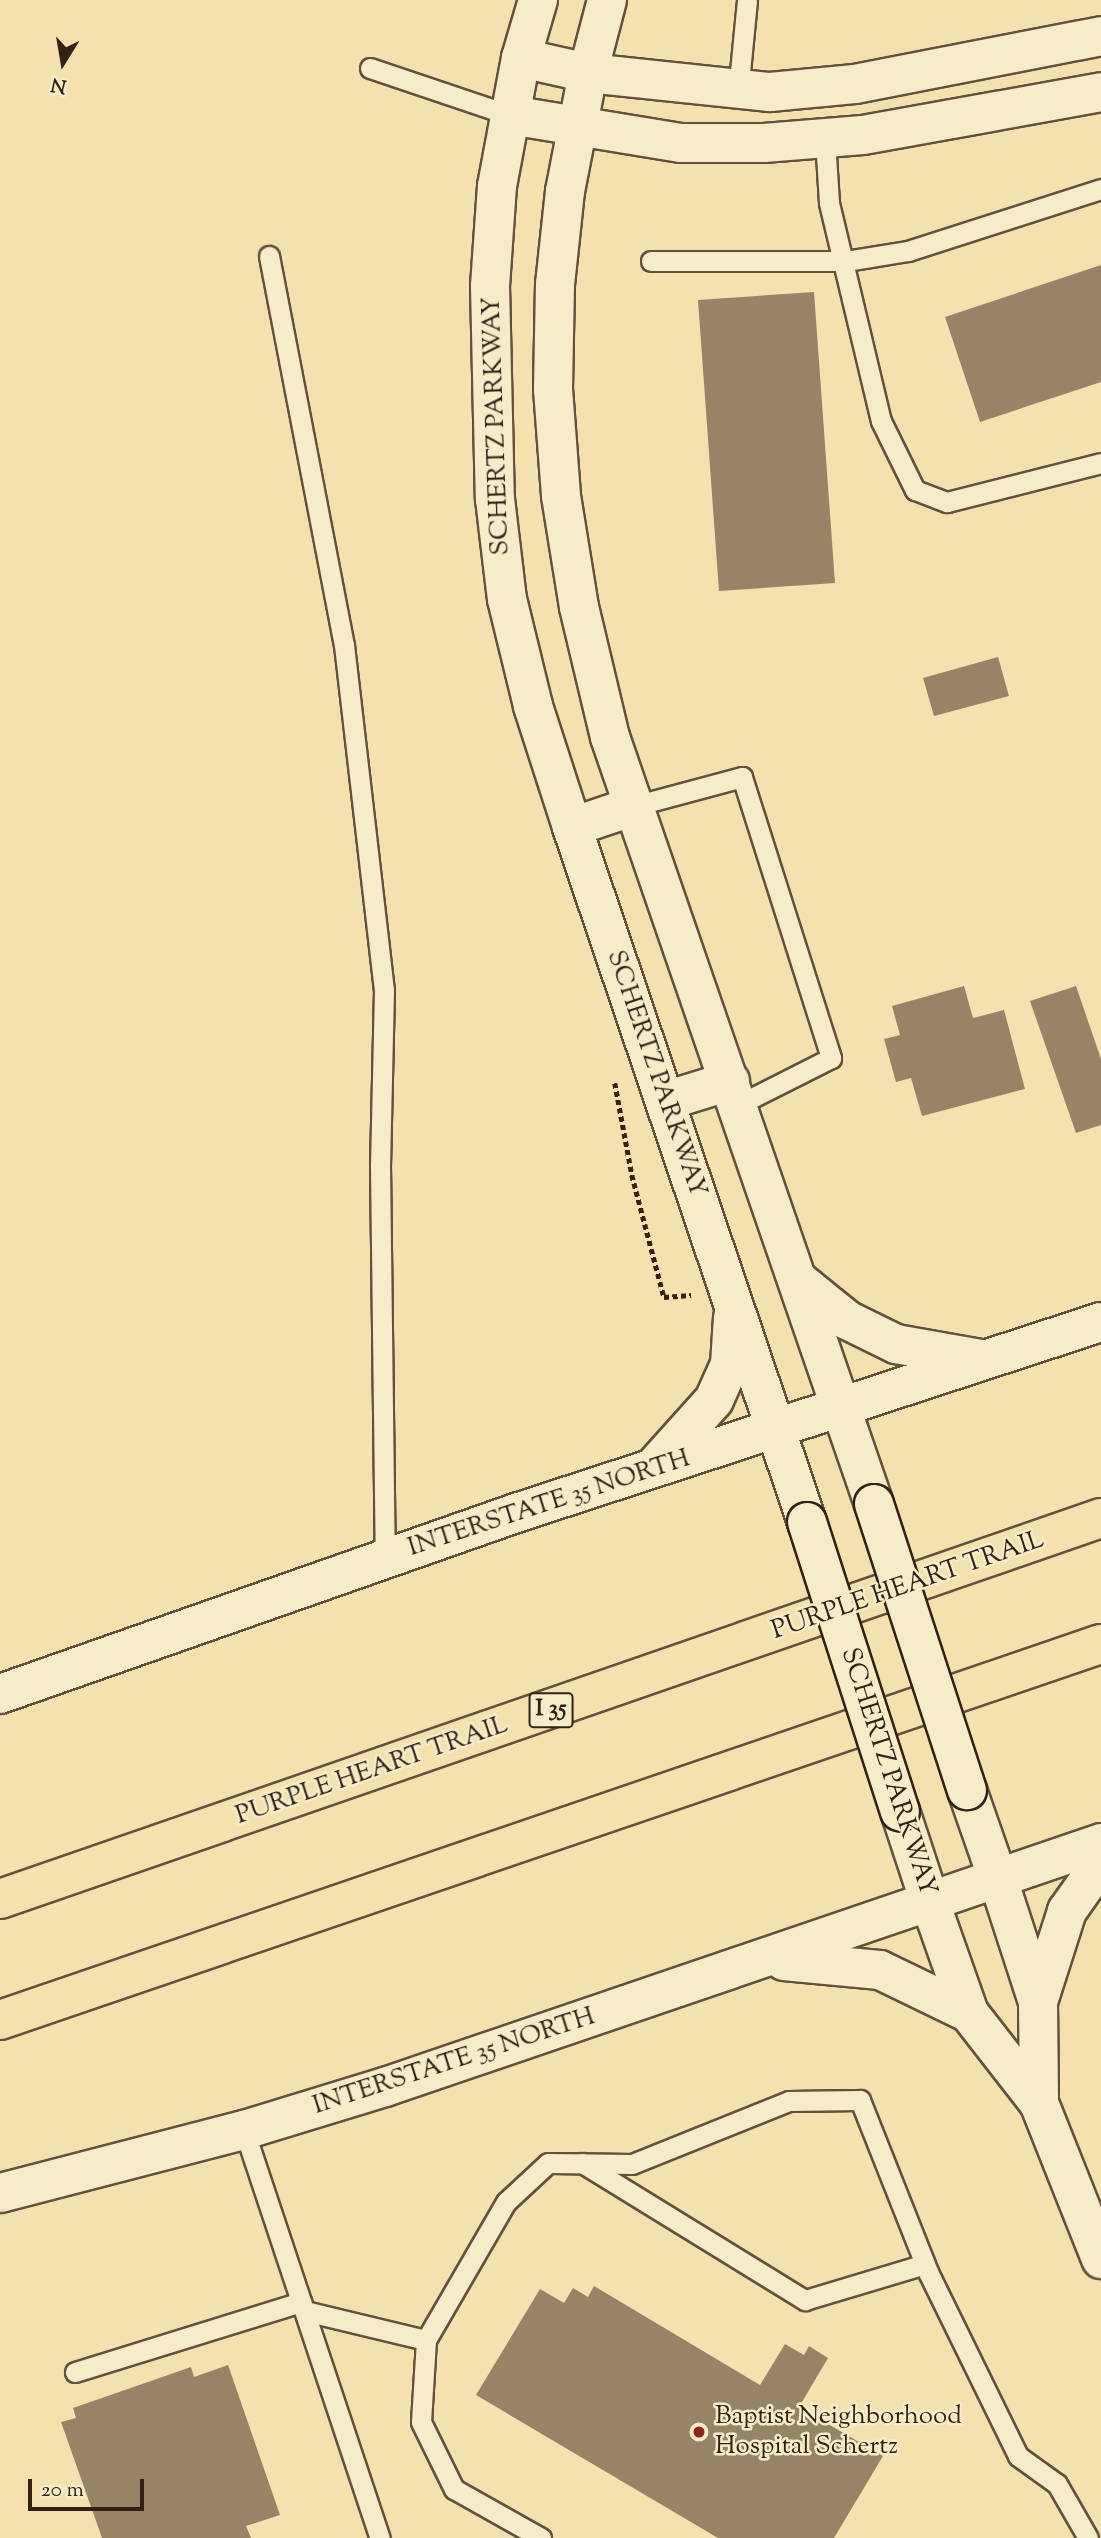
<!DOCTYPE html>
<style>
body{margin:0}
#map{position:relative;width:1101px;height:2538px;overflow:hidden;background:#f3e1ae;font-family:"Sorts Mill Goudy",serif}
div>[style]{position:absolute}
.building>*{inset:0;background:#978466}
.path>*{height:4.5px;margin-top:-2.25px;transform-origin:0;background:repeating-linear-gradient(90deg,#332018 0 5px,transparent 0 8.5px)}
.roads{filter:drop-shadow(2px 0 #63503e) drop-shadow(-2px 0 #63503e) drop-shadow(0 2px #63503e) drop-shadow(0 -2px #63503e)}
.service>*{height:19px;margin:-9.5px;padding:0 9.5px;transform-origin:9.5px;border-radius:9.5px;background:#f7ecca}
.minor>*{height:38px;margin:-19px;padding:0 19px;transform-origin:19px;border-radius:19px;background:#f7ecca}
.tertiary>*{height:38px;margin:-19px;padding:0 19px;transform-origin:19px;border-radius:19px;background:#f7ecca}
.secondary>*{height:38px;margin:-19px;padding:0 19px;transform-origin:19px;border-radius:19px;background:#f7ecca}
.motorway>*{height:38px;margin:-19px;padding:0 19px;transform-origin:19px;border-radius:19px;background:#f3e1ae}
.bridges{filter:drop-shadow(2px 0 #332018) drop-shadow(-2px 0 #332018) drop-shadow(0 2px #332018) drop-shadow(0 -2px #332018)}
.secondary-bridge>*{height:38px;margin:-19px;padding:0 19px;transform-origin:19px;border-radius:19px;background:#f7ecca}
.dots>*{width:19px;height:19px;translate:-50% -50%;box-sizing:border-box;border:4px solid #f7ecca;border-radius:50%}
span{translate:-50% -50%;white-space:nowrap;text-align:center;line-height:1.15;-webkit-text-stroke:5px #f7ecca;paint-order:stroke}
.shield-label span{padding:2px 5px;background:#f7ecca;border:2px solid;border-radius:5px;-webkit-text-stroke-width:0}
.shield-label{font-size:24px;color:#332018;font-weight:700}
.street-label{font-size:26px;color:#332018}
.poi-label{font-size:26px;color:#332018}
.left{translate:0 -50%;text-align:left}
.north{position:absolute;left:28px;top:28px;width:70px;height:70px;-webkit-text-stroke:5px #f7ecca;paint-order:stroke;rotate:191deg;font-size:19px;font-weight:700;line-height:28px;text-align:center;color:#332018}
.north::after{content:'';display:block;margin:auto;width:24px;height:32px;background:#332018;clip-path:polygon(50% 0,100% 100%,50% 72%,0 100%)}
.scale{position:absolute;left:28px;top:2479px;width:116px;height:32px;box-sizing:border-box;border:4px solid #332018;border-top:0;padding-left:9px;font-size:21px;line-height:24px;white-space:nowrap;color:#332018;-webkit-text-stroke:5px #f7ecca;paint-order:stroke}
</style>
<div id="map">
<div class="building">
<i style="clip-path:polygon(1101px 265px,1101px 382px,980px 422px,945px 317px)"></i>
<i style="clip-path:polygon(814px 292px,835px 583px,719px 591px,698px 300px)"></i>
<i style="clip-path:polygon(998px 657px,1009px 696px,934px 716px,923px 678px)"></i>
<i style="clip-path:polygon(964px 986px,973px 1018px,1004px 1010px,1025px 1089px,922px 1116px,911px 1078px,896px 1082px,884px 1039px,900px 1035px,892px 1006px)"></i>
<i style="clip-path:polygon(1076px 986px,1101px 1059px,1101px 1125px,1076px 1133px,1030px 1001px)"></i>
<i style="clip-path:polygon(594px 2286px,760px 2385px,785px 2344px,804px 2355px,809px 2346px,828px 2358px,799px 2407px,883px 2456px,834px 2538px,718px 2538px,476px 2395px,540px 2289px,564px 2303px,573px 2288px,588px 2297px)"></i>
<i style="clip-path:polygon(228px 2365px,280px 2515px,246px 2526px,251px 2538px,102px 2538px,61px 2422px,76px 2418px,73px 2408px,191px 2367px,194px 2377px)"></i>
</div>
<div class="path">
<i style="left:615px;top:1083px;width:94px;rotate:79.5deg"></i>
<i style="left:632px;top:1175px;width:126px;rotate:75.3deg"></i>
<i style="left:664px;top:1297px;width:27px;rotate:-4deg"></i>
</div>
<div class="roads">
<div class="service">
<i style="left:370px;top:68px;width:148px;rotate:18.6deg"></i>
<i style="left:738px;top:92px;width:92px;rotate:-84.4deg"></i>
<i style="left:825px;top:139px;width:64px;rotate:86.4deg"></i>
<i style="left:829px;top:203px;width:224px;rotate:76.6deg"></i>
<i style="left:881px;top:421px;width:77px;rotate:63.8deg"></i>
<i style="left:915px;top:490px;width:34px;rotate:21deg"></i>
<i style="left:947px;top:502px;width:159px;rotate:-14.2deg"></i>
<i style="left:269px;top:256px;width:396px;rotate:79.1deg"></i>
<i style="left:344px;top:645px;width:347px;rotate:83.4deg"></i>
<i style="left:384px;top:990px;width:175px;rotate:91.3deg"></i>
<i style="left:380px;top:1165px;width:392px;rotate:89.3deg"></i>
<i style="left:651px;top:261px;width:195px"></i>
<i style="left:846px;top:261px;width:63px;rotate:-9.2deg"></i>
<i style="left:908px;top:251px;width:203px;rotate:-17.8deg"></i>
<i style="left:634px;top:806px;width:112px;rotate:-15deg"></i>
<i style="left:742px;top:777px;width:295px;rotate:72.4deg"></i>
<i style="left:831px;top:1058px;width:104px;rotate:153.2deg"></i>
<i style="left:244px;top:2130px;width:430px;rotate:71.6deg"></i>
<i style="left:582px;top:2163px;width:262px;rotate:31.6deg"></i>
<i style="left:805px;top:2300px;width:125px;rotate:-16.7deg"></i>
<i style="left:305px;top:2311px;width:124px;rotate:13.5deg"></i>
<i style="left:426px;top:2340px;width:160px;rotate:-59.9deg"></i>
<i style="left:506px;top:2202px;width:57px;rotate:-42.9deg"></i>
<i style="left:548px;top:2163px;width:84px;rotate:0.7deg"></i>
<i style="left:632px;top:2164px;width:169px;rotate:-21.9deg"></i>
<i style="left:789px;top:2101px;width:71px;rotate:-0.8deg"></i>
<i style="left:860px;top:2100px;width:185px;rotate:68.4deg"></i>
<i style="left:928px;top:2272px;width:205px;rotate:63.9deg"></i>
<i style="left:1018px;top:2456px;width:48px;rotate:35.7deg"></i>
<i style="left:1057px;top:2484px;width:62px;rotate:60.1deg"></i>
<i style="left:426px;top:2340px;width:82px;rotate:93.5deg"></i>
<i style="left:421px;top:2422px;width:75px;rotate:63.8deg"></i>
<i style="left:454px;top:2489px;width:100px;rotate:29.4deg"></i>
<i style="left:75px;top:2372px;width:237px;rotate:-17.2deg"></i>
</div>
<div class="minor">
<i style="left:521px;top:58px;width:69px;rotate:12.6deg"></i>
<i style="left:588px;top:73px;width:183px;rotate:6deg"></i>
<i style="left:770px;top:92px;width:85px;rotate:-5.4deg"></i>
<i style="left:855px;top:84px;width:251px;rotate:-11deg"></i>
<i style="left:510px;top:115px;width:173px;rotate:9.3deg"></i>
<i style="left:681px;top:143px;width:83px"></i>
<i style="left:764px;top:143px;width:99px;rotate:-4.6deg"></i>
<i style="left:863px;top:135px;width:242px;rotate:-10.2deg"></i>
<i style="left:572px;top:827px;width:65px;rotate:-18.7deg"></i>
<i style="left:665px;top:1101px;width:68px;rotate:-17.1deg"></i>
</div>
<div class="tertiary">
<i style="left:998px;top:1879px;width:129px;rotate:72deg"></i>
<i style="left:1038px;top:2002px;width:101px;rotate:89.4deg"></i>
<i style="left:930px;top:1902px;width:118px;rotate:70.6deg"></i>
<i style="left:969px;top:2013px;width:114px;rotate:52.1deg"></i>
<i style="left:1039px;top:2103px;width:168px;rotate:68.3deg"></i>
</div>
<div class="secondary">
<i style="left:538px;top:0;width:60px;rotate:106.3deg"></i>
<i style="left:521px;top:58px;width:130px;rotate:100.6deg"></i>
<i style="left:497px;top:186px;width:100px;rotate:94deg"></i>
<i style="left:490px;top:286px;width:213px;rotate:88.7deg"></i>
<i style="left:495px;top:499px;width:101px;rotate:83.2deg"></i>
<i style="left:507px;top:599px;width:110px;rotate:76.3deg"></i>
<i style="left:533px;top:706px;width:127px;rotate:72.1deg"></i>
<i style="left:572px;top:827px;width:734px;rotate:71.32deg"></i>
<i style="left:607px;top:0;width:75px;rotate:104.6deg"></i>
<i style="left:588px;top:73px;width:120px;rotate:101deg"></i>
<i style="left:565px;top:191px;width:94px;rotate:96.1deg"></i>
<i style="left:555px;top:284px;width:105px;rotate:91.1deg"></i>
<i style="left:553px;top:389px;width:107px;rotate:85.7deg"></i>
<i style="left:561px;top:496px;width:112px;rotate:80.8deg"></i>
<i style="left:579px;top:607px;width:134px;rotate:76.6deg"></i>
<i style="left:610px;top:737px;width:811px;rotate:71.01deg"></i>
<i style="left:799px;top:1281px;width:62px;rotate:39.1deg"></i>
<i style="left:847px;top:1320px;width:55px;rotate:26.1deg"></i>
<i style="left:896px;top:1344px;width:86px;rotate:10deg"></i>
<i style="left:653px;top:1468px;width:91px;rotate:-48.1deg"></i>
<i style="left:714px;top:1400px;width:39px;rotate:-66deg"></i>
<i style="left:730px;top:1364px;width:47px;rotate:-86.3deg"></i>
<i style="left:0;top:1694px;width:547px;rotate:-19.33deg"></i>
<i style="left:516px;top:1513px;width:615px;rotate:-18.08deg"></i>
<i style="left:967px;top:1790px;width:94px;rotate:70.8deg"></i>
<i style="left:900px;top:1811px;width:96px;rotate:71.8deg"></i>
<i style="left:784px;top:1961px;width:96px;rotate:5.4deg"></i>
<i style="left:880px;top:1970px;width:99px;rotate:25.8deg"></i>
<i style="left:1038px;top:2002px;width:96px;rotate:-72.3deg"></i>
<i style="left:1067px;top:1911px;width:59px;rotate:-54.7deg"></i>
<i style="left:0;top:2193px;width:252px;rotate:-14.5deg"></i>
<i style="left:244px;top:2130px;width:147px;rotate:-17deg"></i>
<i style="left:385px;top:2087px;width:756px;rotate:-18.82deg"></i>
</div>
<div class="motorway">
<i style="left:0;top:1899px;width:1165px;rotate:-19.09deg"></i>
<i style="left:0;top:2020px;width:1163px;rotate:-18.86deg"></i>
</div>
</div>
<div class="bridges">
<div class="secondary-bridge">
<i style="left:874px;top:1504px;width:301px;rotate:72deg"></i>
<i style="left:807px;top:1522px;width:304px;rotate:72.2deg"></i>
</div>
</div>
<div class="dots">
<i style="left:699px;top:2432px;background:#8f2418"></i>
</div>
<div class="shield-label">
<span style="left:551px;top:1710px">I 35</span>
</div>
<div class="street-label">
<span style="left:497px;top:426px;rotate:-92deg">SCHERTZ PARKWAY</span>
<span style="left:656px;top:1074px;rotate:71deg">SCHERTZ PARKWAY</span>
<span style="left:549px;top:1504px;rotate:-18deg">INTERSTATE 35 NORTH</span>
<span style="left:908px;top:1586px;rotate:-19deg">PURPLE HEART TRAIL</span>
<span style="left:372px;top:1771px;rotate:-19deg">PURPLE HEART TRAIL</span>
<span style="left:888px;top:1772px;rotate:72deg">SCHERTZ PARKWAY</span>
<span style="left:454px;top:2062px;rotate:-18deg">INTERSTATE 35 NORTH</span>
</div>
<div class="poi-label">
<span class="left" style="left:715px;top:2432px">Baptist Neighborhood<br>Hospital Schertz</span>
</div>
<div class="north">N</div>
<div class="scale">20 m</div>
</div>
